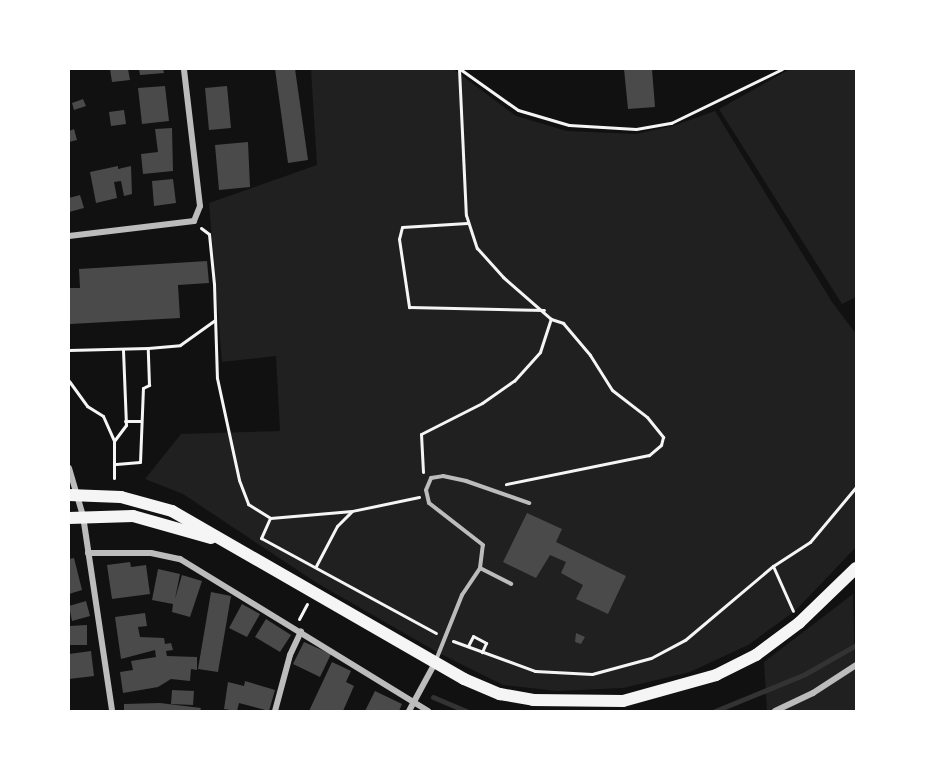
<!DOCTYPE html>
<style>
body{margin:0}
#map{position:relative;width:925px;height:780px;overflow:hidden;background:#111;font-family:"Asap Condensed",sans-serif}
div>[style]{position:absolute}
.green>*{inset:0;background:#202020}
.stream>*{height:5px;margin:-2.5px;padding:0 2.5px;transform-origin:2.5px;border-radius:2.5px;background:#333}
.building>*{inset:0;background:#4a4a4a}
.path>*{height:3px;margin:-1.5px;padding:0 1.5px;transform-origin:1.5px;border-radius:1.5px;background:#f5f5f5}
.service>*{height:4px;margin:-2px;padding:0 2px;transform-origin:2px;border-radius:2px;background:#bcbcbc}
.minor>*{height:6px;margin:-3px;padding:0 3px;transform-origin:3px;border-radius:3px;background:#bcbcbc}
.secondary>*{height:12px;margin:-6px;padding:0 6px;transform-origin:6px;border-radius:6px;background:#f5f5f5}
span{translate:-50% -50%;white-space:nowrap;text-align:center;line-height:1.15;-webkit-text-stroke:6px #fff;paint-order:stroke}
.frame{position:absolute;inset:0;border:70px solid #fff;pointer-events:none}
</style>
<div id="map">
<div class="green">
<i style="clip-path:polygon(311px 69px,453px 69px,516px 116px,567px 131px,636px 134px,673px 126px,715px 111px,832px 302px,856px 334px,856px 547px,795px 611px,748px 645px,690px 672px,623px 688px,557px 691px,503px 685px,437px 652px,317px 583px,183px 494px,145px 479px,181px 434px,280px 431px,276px 356px,222px 362px,209px 203px,317px 165px)"></i>
<i style="clip-path:polygon(790px 69px,856px 69px,856px 297px,842px 304px,719px 109px)"></i>
<i style="clip-path:polygon(853px 594px,856px 711px,767px 711px,764px 662px)"></i>
</div>
<div class="stream">
<i style="left:433px;top:697px;width:36px;rotate:23deg"></i>
<i style="left:715px;top:711px;width:97px;rotate:-22.3deg"></i>
<i style="left:805px;top:674px;width:59px;rotate:-29.6deg"></i>
</div>
<div class="building">
<i style="clip-path:polygon(110px 69px,128px 69px,130px 80px,112px 82px)"></i>
<i style="clip-path:polygon(139px 69px,163px 69px,164px 73px,140px 75px)"></i>
<i style="clip-path:polygon(275px 69px,295px 69px,308px 160px,288px 163px)"></i>
<i style="clip-path:polygon(624px 69px,652px 69px,655px 107px,628px 109px)"></i>
<i style="clip-path:polygon(165px 86px,169px 121px,142px 124px,138px 88px)"></i>
<i style="clip-path:polygon(227px 86px,231px 128px,209px 130px,205px 88px)"></i>
<i style="clip-path:polygon(83px 99px,86px 106px,74px 110px,72px 103px)"></i>
<i style="clip-path:polygon(124px 110px,126px 124px,111px 126px,109px 112px)"></i>
<i style="clip-path:polygon(172px 128px,173px 171px,143px 174px,141px 154px,158px 152px,155px 129px)"></i>
<i style="clip-path:polygon(74px 129px,77px 140px,69px 142px,69px 131px)"></i>
<i style="clip-path:polygon(248px 142px,250px 187px,219px 190px,215px 145px)"></i>
<i style="clip-path:polygon(118px 166px,118px 169px,131px 166px,132px 194px,124px 196px,121px 181px,114px 182px,117px 198px,96px 203px,90px 172px)"></i>
<i style="clip-path:polygon(173px 179px,176px 203px,154px 206px,152px 181px)"></i>
<i style="clip-path:polygon(80px 195px,84px 208px,69px 212px,69px 198px)"></i>
<i style="clip-path:polygon(207px 261px,209px 283px,178px 285px,180px 318px,70px 324px,69px 288px,80px 288px,79px 269px)"></i>
<i style="clip-path:polygon(527px 513px,562px 529px,556px 542px,626px 576px,608px 614px,576px 599px,583px 585px,561px 573px,566px 562px,550px 555px,536px 578px,503px 562px)"></i>
<i style="clip-path:polygon(74px 558px,82px 590px,69px 594px,69px 559px)"></i>
<i style="clip-path:polygon(130px 562px,131px 567px,146px 565px,150px 594px,112px 599px,107px 565px)"></i>
<i style="clip-path:polygon(158px 569px,180px 574px,175px 599px,182px 575px,202px 581px,190px 617px,172px 612px,173px 604px,152px 600px)"></i>
<i style="clip-path:polygon(211px 592px,231px 596px,218px 672px,198px 669px)"></i>
<i style="clip-path:polygon(86px 601px,90px 616px,72px 621px,69px 606px)"></i>
<i style="clip-path:polygon(242px 604px,260px 614px,247px 637px,229px 628px)"></i>
<i style="clip-path:polygon(145px 613px,147px 626px,138px 627px,140px 637px,164px 638px,165px 644px,171px 643px,173px 650px,166px 651px,167px 656px,197px 657px,197px 670px,191px 669px,190px 681px,171px 679px,158px 687px,123px 693px,120px 672px,133px 670px,131px 661px,156px 657px,155px 650px,121px 659px,115px 617px)"></i>
<i style="clip-path:polygon(266px 619px,291px 635px,280px 652px,255px 637px)"></i>
<i style="clip-path:polygon(87px 625px,87px 645px,69px 645px,69px 626px)"></i>
<i style="clip-path:polygon(576px 633px,585px 637px,581px 644px,575px 642px)"></i>
<i style="clip-path:polygon(304px 642px,331px 654px,320px 677px,293px 664px)"></i>
<i style="clip-path:polygon(91px 651px,94px 676px,69px 679px,69px 654px)"></i>
<i style="clip-path:polygon(332px 662px,351px 671px,346px 682px,354px 686px,343px 711px,309px 711px)"></i>
<i style="clip-path:polygon(245px 681px,275px 690px,269px 711px,239px 703px,237px 711px,224px 709px,228px 682px,244px 686px)"></i>
<i style="clip-path:polygon(172px 690px,194px 691px,193px 705px,171px 704px)"></i>
<i style="clip-path:polygon(375px 691px,402px 704px,399px 711px,365px 711px)"></i>
<i style="clip-path:polygon(160px 703px,201px 708px,200px 711px,124px 711px,124px 704px)"></i>
</div>
<div class="path">
<i style="left:459px;top:69px;width:146px;rotate:87.3deg"></i>
<i style="left:466px;top:215px;width:35px;rotate:72deg"></i>
<i style="left:477px;top:248px;width:39px;rotate:48deg"></i>
<i style="left:503px;top:277px;width:64px;rotate:41.2deg"></i>
<i style="left:551px;top:319px;width:13px;rotate:18deg"></i>
<i style="left:563px;top:323px;width:42px;rotate:49.8deg"></i>
<i style="left:590px;top:355px;width:41px;rotate:57.8deg"></i>
<i style="left:612px;top:390px;width:44px;rotate:37.6deg"></i>
<i style="left:647px;top:417px;width:26px;rotate:51deg"></i>
<i style="left:663px;top:437px;width:8px;rotate:104deg"></i>
<i style="left:661px;top:445px;width:16px;rotate:140deg"></i>
<i style="left:649px;top:455px;width:146px;rotate:168.5deg"></i>
<i style="left:460px;top:69px;width:71px;rotate:35.3deg"></i>
<i style="left:518px;top:110px;width:53px;rotate:16.4deg"></i>
<i style="left:569px;top:125px;width:67px;rotate:3.4deg"></i>
<i style="left:636px;top:129px;width:36px;rotate:-10deg"></i>
<i style="left:671px;top:123px;width:123px;rotate:-25.9deg"></i>
<i style="left:467px;top:223px;width:65px;rotate:176.5deg"></i>
<i style="left:402px;top:227px;width:12px;rotate:104deg"></i>
<i style="left:399px;top:239px;width:69px;rotate:81.6deg"></i>
<i style="left:409px;top:307px;width:135px;rotate:1.3deg"></i>
<i style="left:201px;top:228px;width:10px;rotate:37deg"></i>
<i style="left:209px;top:234px;width:50px;rotate:84.3deg"></i>
<i style="left:214px;top:284px;width:94px;rotate:88.2deg"></i>
<i style="left:217px;top:378px;width:104px;rotate:77.8deg"></i>
<i style="left:239px;top:480px;width:26px;rotate:69deg"></i>
<i style="left:248px;top:504px;width:26px;rotate:32deg"></i>
<i style="left:69px;top:350px;width:79px;rotate:-1.5deg"></i>
<i style="left:69px;top:381px;width:31px;rotate:54deg"></i>
<i style="left:87px;top:406px;width:19px;rotate:32deg"></i>
<i style="left:103px;top:416px;width:27px;rotate:66deg"></i>
<i style="left:114px;top:441px;width:37px;rotate:90deg"></i>
<i style="left:125px;top:421px;width:16px"></i>
<i style="left:114px;top:441px;width:20px;rotate:-53deg"></i>
<i style="left:126px;top:425px;width:76px;rotate:-92.3deg"></i>
<i style="left:116px;top:464px;width:24px;rotate:-5deg"></i>
<i style="left:140px;top:462px;width:74px;rotate:-87.7deg"></i>
<i style="left:143px;top:388px;width:7px;rotate:-27deg"></i>
<i style="left:149px;top:385px;width:37px;rotate:-92deg"></i>
<i style="left:148px;top:348px;width:32px;rotate:-5deg"></i>
<i style="left:180px;top:345px;width:43px;rotate:-35.5deg"></i>
<i style="left:423px;top:472px;width:38px;rotate:-93deg"></i>
<i style="left:421px;top:434px;width:68px;rotate:-26.9deg"></i>
<i style="left:482px;top:403px;width:39px;rotate:-35deg"></i>
<i style="left:514px;top:381px;width:39px;rotate:-48deg"></i>
<i style="left:540px;top:352px;width:35px;rotate:-72deg"></i>
<i style="left:419px;top:497px;width:68px;rotate:168.2deg"></i>
<i style="left:352px;top:511px;width:82px;rotate:175.1deg"></i>
<i style="left:270px;top:518px;width:22px;rotate:114deg"></i>
<i style="left:261px;top:538px;width:199px;rotate:28.5deg"></i>
<i style="left:316px;top:566px;width:45px;rotate:-62.3deg"></i>
<i style="left:337px;top:526px;width:20px;rotate:-45deg"></i>
<i style="left:773px;top:566px;width:49px;rotate:66deg"></i>
<i style="left:299px;top:619px;width:17px;rotate:-62deg"></i>
<i style="left:453px;top:641px;width:87px;rotate:20.1deg"></i>
<i style="left:535px;top:671px;width:57px;rotate:3deg"></i>
<i style="left:592px;top:674px;width:61px;rotate:-15.2deg"></i>
<i style="left:651px;top:658px;width:38px;rotate:-28deg"></i>
<i style="left:685px;top:640px;width:115px;rotate:-40.1deg"></i>
<i style="left:773px;top:566px;width:44px;rotate:-33deg"></i>
<i style="left:810px;top:542px;width:72px;rotate:-50.1deg"></i>
<i style="left:468px;top:646px;width:11px;rotate:-63deg"></i>
<i style="left:473px;top:636px;width:15px;rotate:28deg"></i>
<i style="left:486px;top:643px;width:10px;rotate:114deg"></i>
</div>
<div class="service">
<i style="left:480px;top:568px;width:35px;rotate:27deg"></i>
<i style="left:436px;top:660px;width:70px;rotate:-68.2deg"></i>
<i style="left:462px;top:595px;width:32px;rotate:-56deg"></i>
<i style="left:480px;top:568px;width:23px;rotate:-83deg"></i>
<i style="left:483px;top:545px;width:68px;rotate:-142.1deg"></i>
<i style="left:429px;top:503px;width:13px;rotate:-103deg"></i>
<i style="left:426px;top:490px;width:13px;rotate:-67deg"></i>
<i style="left:431px;top:478px;width:12px;rotate:-9deg"></i>
<i style="left:443px;top:476px;width:24px;rotate:12deg"></i>
<i style="left:466px;top:481px;width:67px;rotate:19.2deg"></i>
</div>
<div class="minor">
<i style="left:69px;top:236px;width:126px;rotate:-6.8deg"></i>
<i style="left:194px;top:221px;width:16px;rotate:-68deg"></i>
<i style="left:200px;top:206px;width:138px;rotate:-96.7deg"></i>
<i style="left:69px;top:468px;width:50px;rotate:73.7deg"></i>
<i style="left:83px;top:516px;width:197px;rotate:81.5deg"></i>
<i style="left:88px;top:553px;width:63px"></i>
<i style="left:151px;top:553px;width:30px;rotate:12deg"></i>
<i style="left:180px;top:559px;width:291px;rotate:31.5deg"></i>
<i style="left:275px;top:711px;width:58px;rotate:-75deg"></i>
<i style="left:290px;top:655px;width:26px;rotate:-65deg"></i>
<i style="left:409px;top:711px;width:55px;rotate:-61.6deg"></i>
<i style="left:775px;top:711px;width:42px;rotate:-25.3deg"></i>
<i style="left:813px;top:693px;width:51px;rotate:-33.1deg"></i>
</div>
<div class="secondary">
<i style="left:69px;top:495px;width:52px;rotate:2.2deg"></i>
<i style="left:121px;top:497px;width:53px;rotate:15.4deg"></i>
<i style="left:172px;top:511px;width:337px;rotate:29.9deg"></i>
<i style="left:464px;top:679px;width:39px;rotate:23deg"></i>
<i style="left:500px;top:694px;width:34px;rotate:10deg"></i>
<i style="left:533px;top:700px;width:90px;rotate:0.6deg"></i>
<i style="left:623px;top:701px;width:97px;rotate:-15.6deg"></i>
<i style="left:716px;top:675px;width:45px;rotate:-26.6deg"></i>
<i style="left:756px;top:655px;width:54px;rotate:-36.7deg"></i>
<i style="left:799px;top:623px;width:79px;rotate:-44deg"></i>
<i style="left:69px;top:518px;width:64px;rotate:-1.8deg"></i>
<i style="left:133px;top:516px;width:81px;rotate:15.8deg"></i>
</div>
<div class="frame"></div>
</div>
